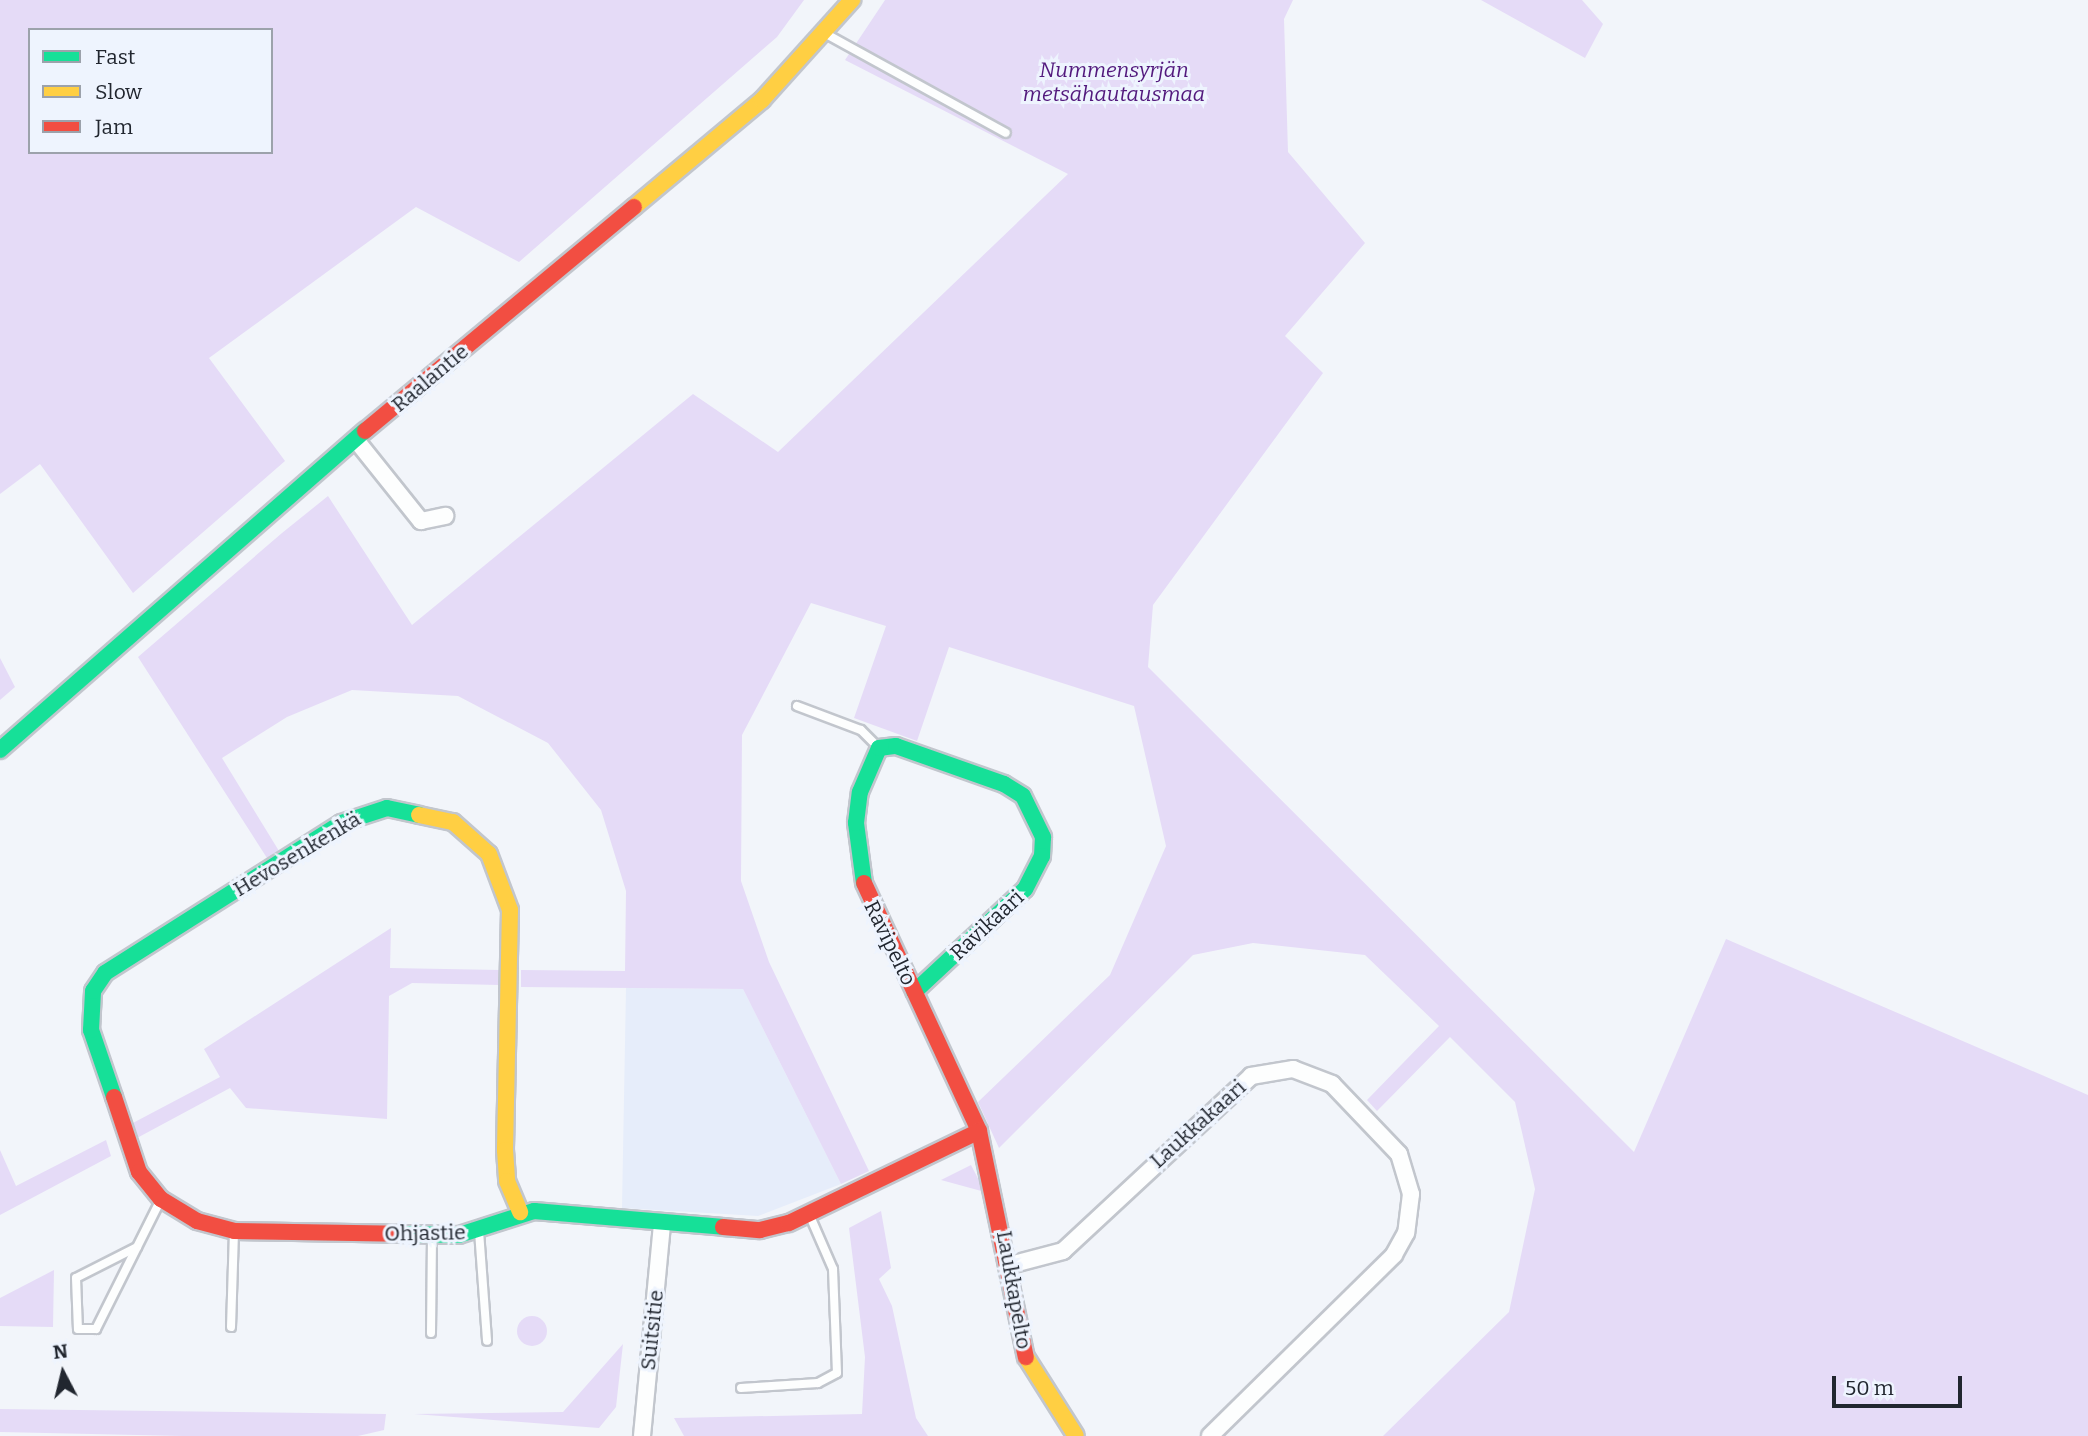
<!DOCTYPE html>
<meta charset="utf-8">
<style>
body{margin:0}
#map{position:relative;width:2088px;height:1436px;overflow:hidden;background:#f2f5fa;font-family:Bitter,serif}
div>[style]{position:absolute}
.built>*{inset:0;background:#e6edfa}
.green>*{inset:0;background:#e5dbf7}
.round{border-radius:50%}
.roads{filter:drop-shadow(2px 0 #c2c6cd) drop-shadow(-2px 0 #c2c6cd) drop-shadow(0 2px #c2c6cd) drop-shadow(0 -2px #c2c6cd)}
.lane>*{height:8px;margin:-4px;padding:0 4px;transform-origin:4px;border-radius:4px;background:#fdfefe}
.street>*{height:16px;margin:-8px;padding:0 8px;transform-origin:8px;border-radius:8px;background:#fdfefe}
.fast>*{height:16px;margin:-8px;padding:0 8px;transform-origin:8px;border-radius:8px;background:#16e098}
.slow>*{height:16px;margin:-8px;padding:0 8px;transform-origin:8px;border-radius:8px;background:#ffcf43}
.jam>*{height:16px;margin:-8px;padding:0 8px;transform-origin:8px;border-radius:8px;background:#f24e42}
span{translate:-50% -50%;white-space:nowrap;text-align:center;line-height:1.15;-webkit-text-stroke:6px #eef4fe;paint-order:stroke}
.park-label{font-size:21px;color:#52197d;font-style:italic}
.street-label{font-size:21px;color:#21262f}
.legend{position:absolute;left:28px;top:28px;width:245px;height:126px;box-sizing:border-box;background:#eef4fe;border:2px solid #9ca2ab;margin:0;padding:9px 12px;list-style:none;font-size:21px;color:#21262f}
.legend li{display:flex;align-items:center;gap:14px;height:35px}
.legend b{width:35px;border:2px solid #9ca2ab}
.north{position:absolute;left:28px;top:1338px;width:70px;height:70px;-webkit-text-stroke:5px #eef4fe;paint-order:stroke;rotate:353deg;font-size:19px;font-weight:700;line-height:28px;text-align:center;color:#21262f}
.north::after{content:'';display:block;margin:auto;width:24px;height:32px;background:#21262f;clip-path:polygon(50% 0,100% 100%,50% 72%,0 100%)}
.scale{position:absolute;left:1832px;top:1376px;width:130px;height:32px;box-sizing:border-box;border:4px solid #21262f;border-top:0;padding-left:9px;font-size:21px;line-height:24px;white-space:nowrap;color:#21262f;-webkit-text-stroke:5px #eef4fe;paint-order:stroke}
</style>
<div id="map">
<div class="built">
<i style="clip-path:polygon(626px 988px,743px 989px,841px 1184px,758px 1216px,622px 1208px)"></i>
</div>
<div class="green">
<i style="clip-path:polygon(evenodd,0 0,804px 0,777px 37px,519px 262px,416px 207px,209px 358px,285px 461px,133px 593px,40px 464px,0 494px,0 0,30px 30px,271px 30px,271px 152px,30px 152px,30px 30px)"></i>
<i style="clip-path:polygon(885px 0,1293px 0,1284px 19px,1288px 152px,1365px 243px,1285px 336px,1323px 373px,1153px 605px,1148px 667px,1634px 1152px,1726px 939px,2088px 1095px,2088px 1436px,1383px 1436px,1509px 1312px,1535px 1189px,1515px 1102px,1450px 1037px,1377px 1111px,1367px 1100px,1439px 1026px,1365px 955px,1253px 943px,1193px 955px,999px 1148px,978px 1102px,1110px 975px,1166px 846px,1134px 706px,949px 647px,917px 741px,854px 718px,886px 626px,811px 603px,742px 735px,741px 881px,769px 962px,869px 1171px,841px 1184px,743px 989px,521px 987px,521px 970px,625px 971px,626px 891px,601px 810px,548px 743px,458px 696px,352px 690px,287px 717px,222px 758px,279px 851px,267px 858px,138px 657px,282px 533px,328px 496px,412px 625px,693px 394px,778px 452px,1068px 174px,845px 60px)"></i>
<i style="clip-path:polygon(1481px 0,1582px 0,1603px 24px,1585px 58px)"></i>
<i style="clip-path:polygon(0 658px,15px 687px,0 700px)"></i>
<i style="clip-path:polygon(391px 928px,390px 968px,500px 970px,499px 985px,412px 983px,389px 996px,387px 1119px,246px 1108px,230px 1088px,137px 1138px,131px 1124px,220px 1077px,204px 1049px)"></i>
<i style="clip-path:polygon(106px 1140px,111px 1156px,0 1215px,0 1150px,16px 1186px)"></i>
<i style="clip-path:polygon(971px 1165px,985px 1192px,941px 1180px)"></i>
<i style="clip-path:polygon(881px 1211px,891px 1268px,879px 1279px,892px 1306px,916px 1418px,928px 1436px,684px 1436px,674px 1418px,862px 1414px,865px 1357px,849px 1228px)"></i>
<i style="clip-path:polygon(54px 1270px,53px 1327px,0 1326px,0 1298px)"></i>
<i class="round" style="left:517px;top:1316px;width:30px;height:30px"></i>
<i style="clip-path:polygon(623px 1344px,616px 1407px,599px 1428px,414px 1414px,563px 1412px)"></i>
<i style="clip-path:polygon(0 1409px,386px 1414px,384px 1430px,358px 1436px,183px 1436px,0 1432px)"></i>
</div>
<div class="roads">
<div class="lane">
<i style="left:826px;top:34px;width:205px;rotate:28.8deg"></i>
<i style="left:797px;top:706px;width:68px;rotate:20.6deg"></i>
<i style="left:861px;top:730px;width:23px;rotate:45deg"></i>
<i style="left:479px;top:1231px;width:110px;rotate:85.8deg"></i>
<i style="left:137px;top:1247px;width:68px;rotate:153.1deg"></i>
<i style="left:76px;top:1278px;width:51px;rotate:87.8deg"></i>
<i style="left:78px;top:1329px;width:18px"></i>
<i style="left:96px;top:1329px;width:143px;rotate:-63.4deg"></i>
<i style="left:231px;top:1327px;width:93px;rotate:-88.2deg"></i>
<i style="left:431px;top:1333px;width:95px;rotate:-89.4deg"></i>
<i style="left:741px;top:1388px;width:77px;rotate:-3.7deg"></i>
<i style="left:818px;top:1383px;width:21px;rotate:-28deg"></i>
<i style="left:837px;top:1373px;width:104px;rotate:-92.2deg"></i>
<i style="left:833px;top:1269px;width:58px;rotate:-113.5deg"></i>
</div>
<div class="street">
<i style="left:356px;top:440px;width:104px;rotate:51.3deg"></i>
<i style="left:421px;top:521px;width:25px;rotate:-12deg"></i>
<i style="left:1010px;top:1265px;width:55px;rotate:-14.8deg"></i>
<i style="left:1063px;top:1251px;width:257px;rotate:-42.9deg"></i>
<i style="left:1251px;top:1076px;width:43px;rotate:-9.5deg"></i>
<i style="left:1293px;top:1069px;width:42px;rotate:21deg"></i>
<i style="left:1332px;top:1084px;width:97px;rotate:46.3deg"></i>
<i style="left:1399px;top:1154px;width:42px;rotate:73.3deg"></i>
<i style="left:1411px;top:1194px;width:39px;rotate:97deg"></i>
<i style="left:1406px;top:1233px;width:25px;rotate:119deg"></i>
<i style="left:1394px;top:1255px;width:258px;rotate:135.5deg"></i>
<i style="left:642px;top:1436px;width:212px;rotate:-84.6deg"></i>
</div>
<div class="fast">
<i style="left:0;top:750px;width:485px;rotate:-41.2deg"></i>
<i style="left:864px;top:883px;width:61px;rotate:-97.6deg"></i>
<i style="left:856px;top:823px;width:31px;rotate:-83deg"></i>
<i style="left:860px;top:792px;width:48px;rotate:-66.6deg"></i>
<i style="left:879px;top:748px;width:17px;rotate:-7deg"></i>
<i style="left:896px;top:746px;width:114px;rotate:19.4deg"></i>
<i style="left:1004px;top:784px;width:22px;rotate:32deg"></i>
<i style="left:1023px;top:796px;width:46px;rotate:64deg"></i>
<i style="left:1043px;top:837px;width:19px;rotate:93deg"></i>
<i style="left:1042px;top:856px;width:37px;rotate:117deg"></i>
<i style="left:1025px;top:889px;width:151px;rotate:137.1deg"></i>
<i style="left:114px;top:1097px;width:71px;rotate:-108.9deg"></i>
<i style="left:91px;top:1030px;width:39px;rotate:-87deg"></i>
<i style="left:93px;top:991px;width:22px;rotate:-56deg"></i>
<i style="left:105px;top:973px;width:280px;rotate:-32.4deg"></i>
<i style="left:341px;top:823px;width:48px;rotate:-18.1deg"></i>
<i style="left:387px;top:808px;width:33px;rotate:12deg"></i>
<i style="left:398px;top:1234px;width:61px;rotate:0.9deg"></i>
<i style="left:459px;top:1235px;width:79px;rotate:-17.7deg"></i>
<i style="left:534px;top:1211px;width:190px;rotate:4.8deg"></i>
</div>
<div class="slow">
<i style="left:634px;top:207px;width:167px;rotate:-39.9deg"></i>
<i style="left:762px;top:100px;width:135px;rotate:-48deg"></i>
<i style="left:419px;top:815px;width:35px;rotate:12deg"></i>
<i style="left:453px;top:822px;width:48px;rotate:41.6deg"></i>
<i style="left:489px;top:854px;width:60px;rotate:69.4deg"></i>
<i style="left:510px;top:910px;width:240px;rotate:91.2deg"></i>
<i style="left:505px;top:1150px;width:31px;rotate:86deg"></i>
<i style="left:507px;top:1181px;width:34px;rotate:67deg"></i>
<i style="left:1026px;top:1357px;width:93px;rotate:57.7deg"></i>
</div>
<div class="jam">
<i style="left:365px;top:431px;width:350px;rotate:-39.8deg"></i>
<i style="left:864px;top:883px;width:273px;rotate:65.1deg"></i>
<i style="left:979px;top:1131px;width:231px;rotate:78.3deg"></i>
<i style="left:114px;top:1097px;width:79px;rotate:71.6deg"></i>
<i style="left:139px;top:1172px;width:35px;rotate:51deg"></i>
<i style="left:161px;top:1199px;width:42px;rotate:31.4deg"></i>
<i style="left:197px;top:1221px;width:38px;rotate:15deg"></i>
<i style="left:234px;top:1231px;width:164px;rotate:1deg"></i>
<i style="left:723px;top:1227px;width:37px;rotate:5deg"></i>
<i style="left:760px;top:1230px;width:30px;rotate:-14deg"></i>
<i style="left:789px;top:1223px;width:211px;rotate:-25.8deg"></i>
</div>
</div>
<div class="park-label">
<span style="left:1114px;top:82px">Nummensyrjän<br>metsähautausmaa</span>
</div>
<div class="street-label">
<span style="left:430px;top:378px;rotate:-40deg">Raalantie</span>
<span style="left:297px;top:854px;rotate:-31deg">Hevosenkenkä</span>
<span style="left:987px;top:925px;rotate:-43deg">Ravikaari</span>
<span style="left:890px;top:943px;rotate:64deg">Ravipelto</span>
<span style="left:1198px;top:1124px;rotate:-42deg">Laukkakaari</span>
<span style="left:425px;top:1233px;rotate:-1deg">Ohjastie</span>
<span style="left:1014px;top:1290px;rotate:80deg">Laukkapelto</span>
<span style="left:652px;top:1330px;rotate:-84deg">Suitsitie</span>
</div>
<ul class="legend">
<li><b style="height:9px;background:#16e098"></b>Fast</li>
<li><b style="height:9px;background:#ffcf43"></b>Slow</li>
<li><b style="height:9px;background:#f24e42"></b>Jam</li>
</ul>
<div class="north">N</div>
<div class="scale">50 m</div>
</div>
